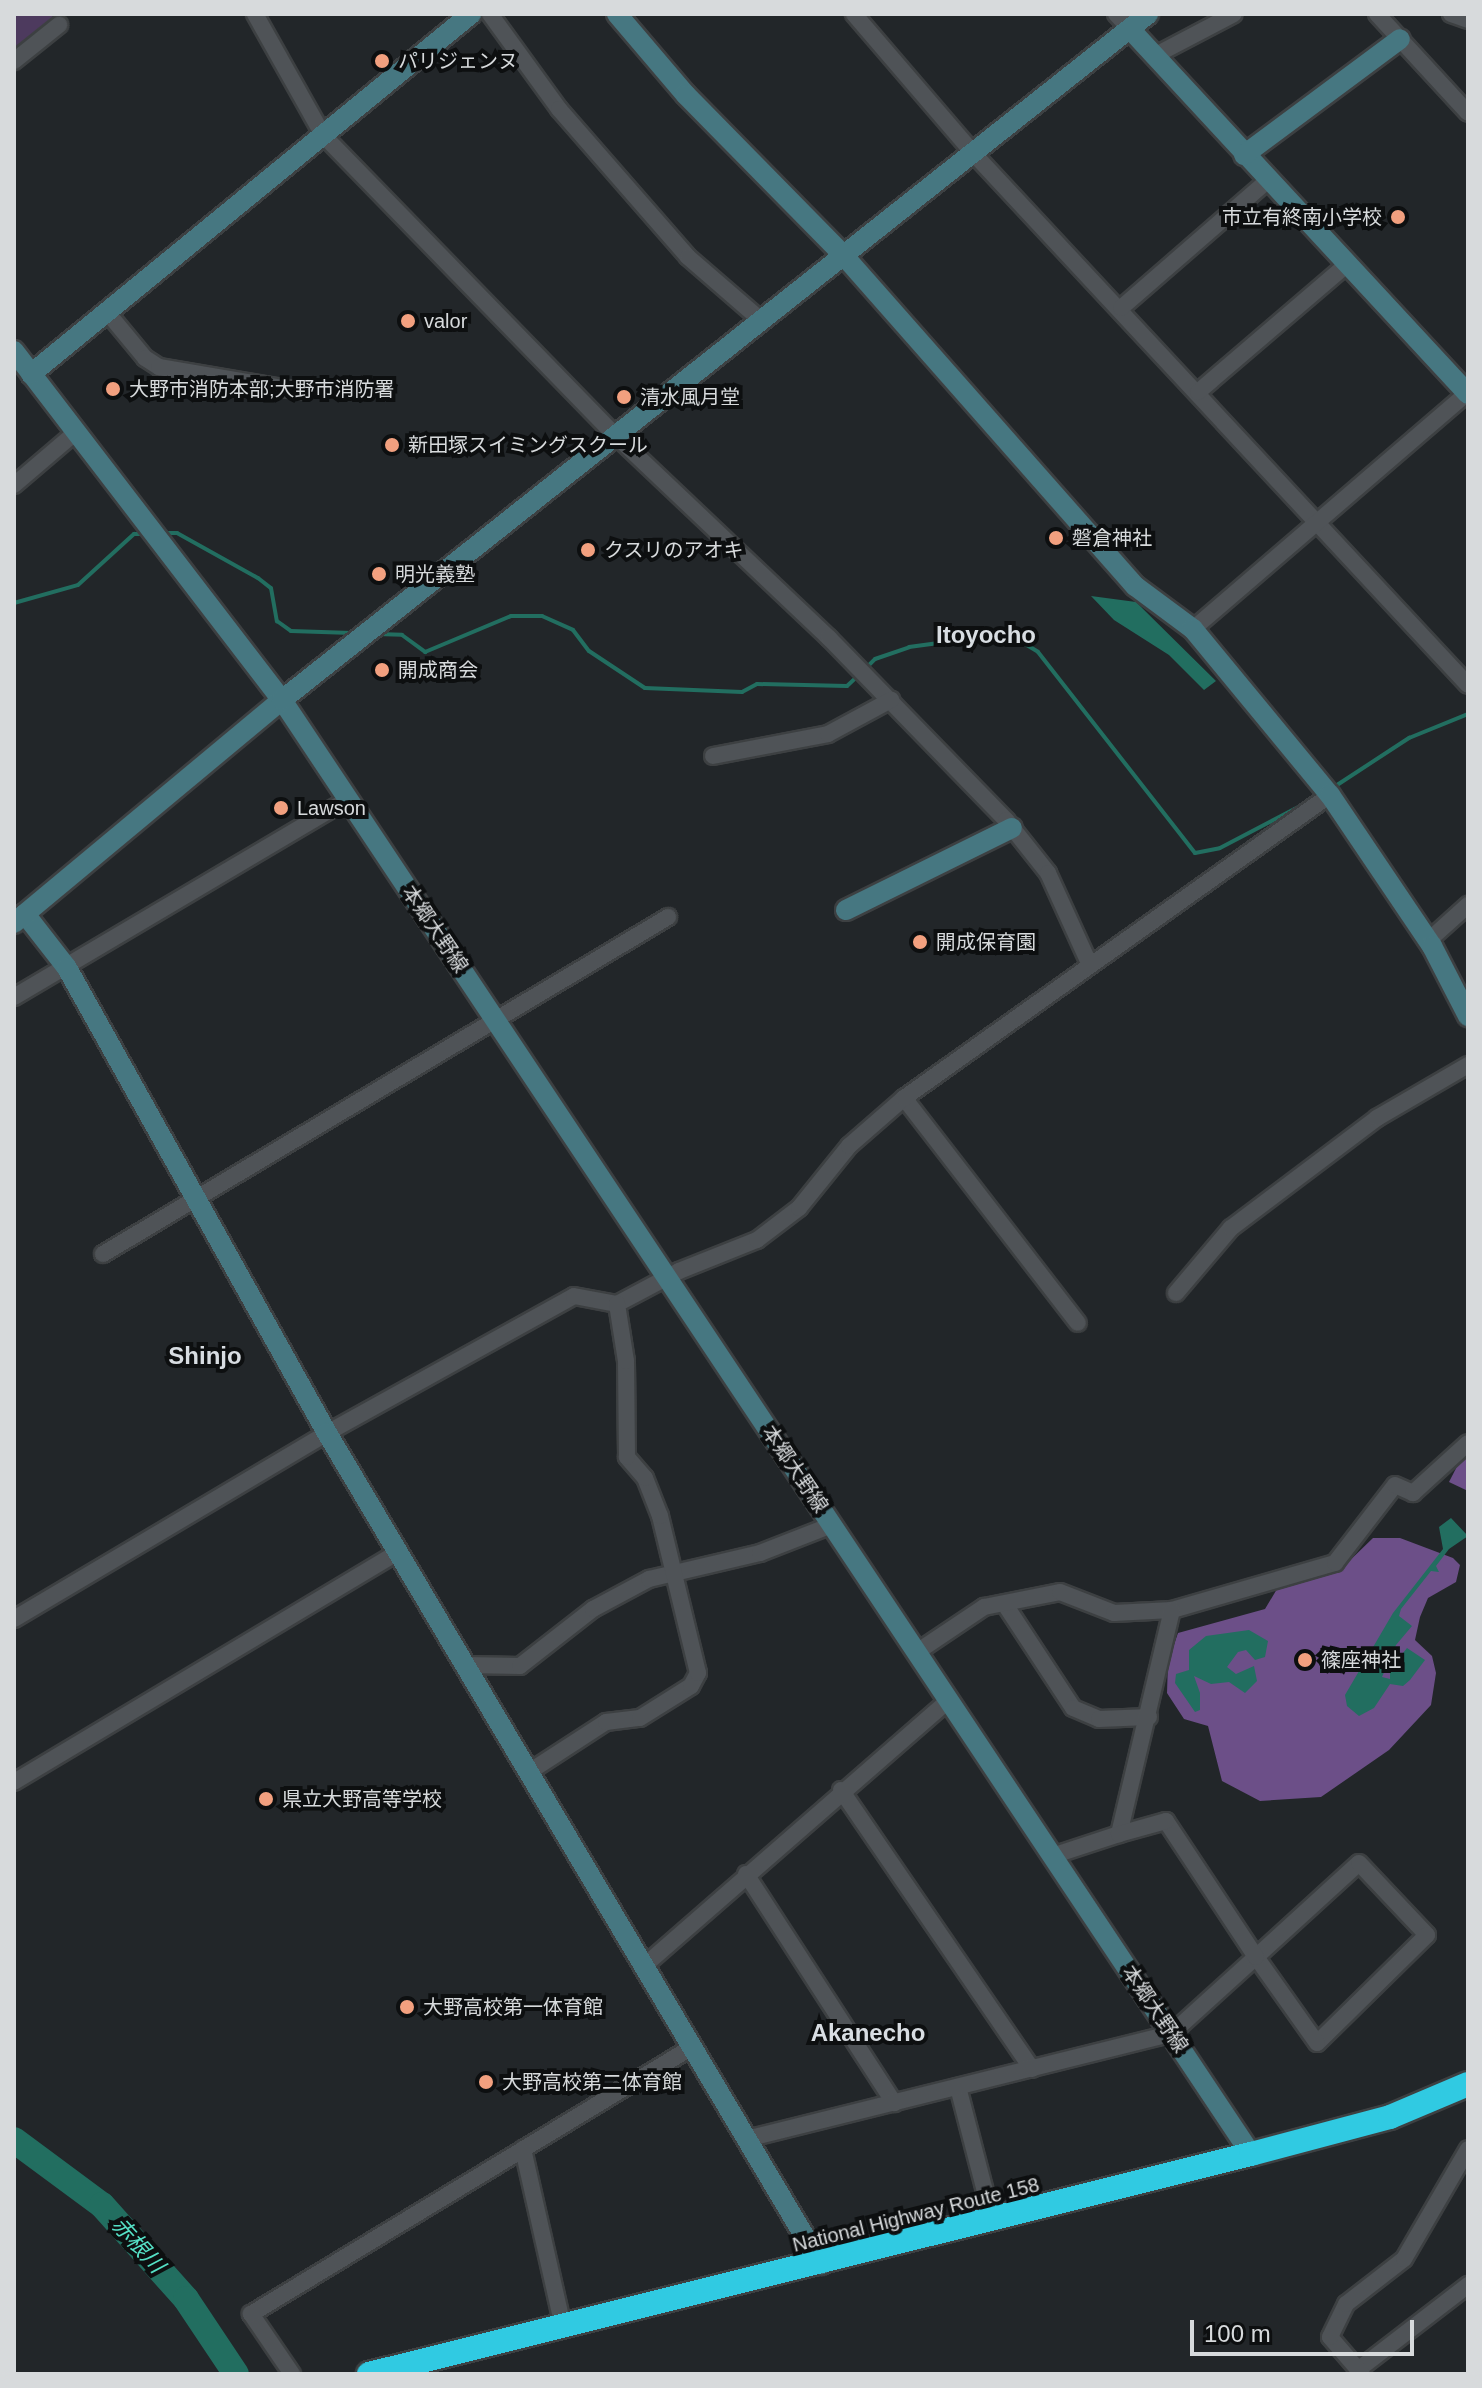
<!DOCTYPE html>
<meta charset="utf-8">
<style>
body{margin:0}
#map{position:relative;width:1482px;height:2388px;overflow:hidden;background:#222629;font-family:Helvetica,"Noto Sans JP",sans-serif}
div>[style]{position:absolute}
.green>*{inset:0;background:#4d3a5e}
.forest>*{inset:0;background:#6c4f88}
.water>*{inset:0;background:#226e60}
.stream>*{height:4px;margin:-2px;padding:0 2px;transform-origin:2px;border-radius:2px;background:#226e60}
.river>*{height:26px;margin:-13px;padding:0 13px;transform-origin:13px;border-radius:13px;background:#226e60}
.roads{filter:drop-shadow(2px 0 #3d4042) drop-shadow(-2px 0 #3d4042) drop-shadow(0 2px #3d4042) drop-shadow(0 -2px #3d4042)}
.street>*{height:16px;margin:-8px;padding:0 8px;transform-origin:8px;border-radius:8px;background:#4f5357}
.secondary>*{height:20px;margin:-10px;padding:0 10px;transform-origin:10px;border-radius:10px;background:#467781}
.highway>*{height:24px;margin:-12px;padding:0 12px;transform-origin:12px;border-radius:12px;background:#30cae2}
.dots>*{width:22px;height:22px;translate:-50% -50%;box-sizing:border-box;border:4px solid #0d0f10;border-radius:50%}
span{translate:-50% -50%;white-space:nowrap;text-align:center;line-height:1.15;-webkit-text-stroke:8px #0d0f10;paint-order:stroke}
.poi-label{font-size:20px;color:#d7dadc}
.left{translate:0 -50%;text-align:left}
.right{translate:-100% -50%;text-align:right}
.street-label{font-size:20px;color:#d7dadc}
.water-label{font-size:22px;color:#55e0c6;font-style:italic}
.quarter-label{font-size:24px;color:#d8dde2;font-weight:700}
.frame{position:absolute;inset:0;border:16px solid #d7dadc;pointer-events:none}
.scale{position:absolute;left:1190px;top:2320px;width:224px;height:36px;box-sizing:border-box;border:4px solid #d7dadc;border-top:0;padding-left:10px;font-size:24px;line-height:28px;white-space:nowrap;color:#d7dadc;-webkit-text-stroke:6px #0d0f10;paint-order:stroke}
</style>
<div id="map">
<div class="green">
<i style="clip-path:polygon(14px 14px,51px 14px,56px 22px,14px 50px)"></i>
</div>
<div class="forest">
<i style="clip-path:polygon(1468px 1445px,1468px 1491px,1449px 1482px)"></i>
<i style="clip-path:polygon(1373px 1538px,1400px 1538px,1453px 1558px,1460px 1565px,1456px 1582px,1428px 1598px,1420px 1617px,1415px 1640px,1432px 1656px,1436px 1673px,1431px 1705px,1389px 1750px,1321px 1797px,1260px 1801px,1222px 1781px,1208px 1726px,1184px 1719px,1167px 1693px,1168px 1662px,1178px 1633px,1265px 1609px,1277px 1589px,1341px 1569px)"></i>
</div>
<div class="water">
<i style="clip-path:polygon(1091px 596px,1136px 602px,1216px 681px,1204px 690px,1169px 655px,1114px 620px)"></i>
<i style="clip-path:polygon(1451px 1518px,1468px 1536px,1449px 1549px,1436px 1566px,1439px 1572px,1431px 1571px,1401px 1609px,1399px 1616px,1412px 1626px,1396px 1645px,1382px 1677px,1390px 1679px,1390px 1669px,1407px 1648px,1425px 1660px,1410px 1680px,1403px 1686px,1390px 1684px,1374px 1708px,1359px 1716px,1347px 1706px,1345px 1695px,1393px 1613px,1443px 1549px,1439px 1527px)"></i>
<i style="clip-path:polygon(1249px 1630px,1268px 1641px,1265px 1657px,1255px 1660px,1246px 1650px,1238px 1652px,1227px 1667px,1236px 1674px,1254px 1666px,1257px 1681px,1245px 1693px,1229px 1682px,1211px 1684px,1194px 1676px,1200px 1693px,1200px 1710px,1195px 1712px,1175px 1683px,1176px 1674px,1189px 1670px,1189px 1650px,1206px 1636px)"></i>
</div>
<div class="stream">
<i style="left:163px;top:533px;width:14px"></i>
<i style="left:177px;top:533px;width:93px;rotate:29.1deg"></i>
<i style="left:258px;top:578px;width:16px;rotate:38deg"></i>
<i style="left:271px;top:588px;width:34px;rotate:80deg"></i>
<i style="left:277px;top:621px;width:17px;rotate:36deg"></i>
<i style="left:291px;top:631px;width:61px;rotate:1.9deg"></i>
<i style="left:14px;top:603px;width:66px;rotate:-15.7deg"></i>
<i style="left:78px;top:585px;width:76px;rotate:-42.3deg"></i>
<i style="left:134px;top:534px;width:12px"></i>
<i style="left:377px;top:634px;width:25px;rotate:2deg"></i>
<i style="left:402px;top:635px;width:29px;rotate:36deg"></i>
<i style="left:425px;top:652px;width:93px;rotate:-22.7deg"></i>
<i style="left:511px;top:616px;width:31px"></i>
<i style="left:542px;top:616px;width:34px;rotate:24deg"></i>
<i style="left:573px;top:630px;width:26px;rotate:53deg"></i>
<i style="left:589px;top:651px;width:67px;rotate:33.5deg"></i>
<i style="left:645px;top:688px;width:97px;rotate:2.4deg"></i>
<i style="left:742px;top:692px;width:17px;rotate:-28deg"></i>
<i style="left:757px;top:684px;width:90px;rotate:1.3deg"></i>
<i style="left:847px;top:686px;width:16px;rotate:-43deg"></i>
<i style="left:865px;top:669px;width:14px;rotate:-45deg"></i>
<i style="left:875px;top:659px;width:36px;rotate:-19deg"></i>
<i style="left:909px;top:647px;width:67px;rotate:-7.8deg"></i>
<i style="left:975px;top:638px;width:45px;rotate:3.8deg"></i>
<i style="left:1020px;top:641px;width:21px;rotate:31deg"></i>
<i style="left:1038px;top:652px;width:255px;rotate:52deg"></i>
<i style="left:1195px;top:853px;width:25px;rotate:-11deg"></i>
<i style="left:1220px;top:848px;width:97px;rotate:-27.6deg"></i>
<i style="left:1334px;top:787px;width:90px;rotate:-33.2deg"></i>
<i style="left:1409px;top:738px;width:64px;rotate:-22.1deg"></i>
</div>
<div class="river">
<i style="left:14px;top:2140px;width:109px;rotate:36.5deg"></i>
<i style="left:102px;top:2205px;width:126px;rotate:48.2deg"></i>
<i style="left:186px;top:2299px;width:90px;rotate:56.3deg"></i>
</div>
<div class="roads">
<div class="street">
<i style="left:255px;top:14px;width:139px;rotate:60.7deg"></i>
<i style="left:323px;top:135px;width:419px;rotate:45.8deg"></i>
<i style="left:615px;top:435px;width:295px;rotate:43.5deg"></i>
<i style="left:829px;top:638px;width:254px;rotate:45.8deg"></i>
<i style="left:1006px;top:820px;width:68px;rotate:51.6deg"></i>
<i style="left:1048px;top:873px;width:99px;rotate:65.5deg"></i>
<i style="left:490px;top:14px;width:117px;rotate:54deg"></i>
<i style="left:559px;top:109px;width:196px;rotate:48.9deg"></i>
<i style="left:688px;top:257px;width:98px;rotate:40.9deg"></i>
<i style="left:854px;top:14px;width:184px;rotate:49.4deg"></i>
<i style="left:974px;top:154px;width:725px;rotate:47.07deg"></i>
<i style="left:1116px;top:14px;width:21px;rotate:47deg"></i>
<i style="left:1377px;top:14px;width:134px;rotate:47.4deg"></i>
<i style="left:1451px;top:14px;width:18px;rotate:19deg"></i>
<i style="left:1154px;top:56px;width:90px;rotate:-27.7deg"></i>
<i style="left:14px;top:61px;width:58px;rotate:-38.7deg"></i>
<i style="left:1121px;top:308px;width:194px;rotate:-41deg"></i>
<i style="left:107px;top:312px;width:60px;rotate:50.4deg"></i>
<i style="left:145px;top:358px;width:17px;rotate:33deg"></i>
<i style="left:159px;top:367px;width:144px;rotate:9.6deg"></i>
<i style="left:1198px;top:392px;width:192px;rotate:-40.6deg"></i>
<i style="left:14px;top:485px;width:82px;rotate:-40.5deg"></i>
<i style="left:1193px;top:629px;width:362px;rotate:-40.7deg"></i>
<i style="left:713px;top:756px;width:117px;rotate:-10.8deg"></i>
<i style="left:828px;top:734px;width:72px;rotate:-28.4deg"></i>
<i style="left:1428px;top:941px;width:54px;rotate:-42deg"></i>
<i style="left:14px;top:997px;width:389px;rotate:-30.6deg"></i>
<i style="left:904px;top:1098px;width:284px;rotate:52.3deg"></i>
<i style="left:103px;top:1254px;width:658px;rotate:-30.81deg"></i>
<i style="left:1176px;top:1293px;width:85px;rotate:-49.8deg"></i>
<i style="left:1231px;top:1228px;width:183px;rotate:-37deg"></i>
<i style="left:1377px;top:1118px;width:105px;rotate:-30.2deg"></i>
<i style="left:1006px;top:1606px;width:122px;rotate:56.7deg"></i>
<i style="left:1073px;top:1708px;width:28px;rotate:23deg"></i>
<i style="left:1099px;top:1719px;width:50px;rotate:-2.3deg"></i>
<i style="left:14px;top:1619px;width:364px;rotate:-30.7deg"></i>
<i style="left:327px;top:1433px;width:282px;rotate:-29deg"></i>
<i style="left:574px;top:1296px;width:44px;rotate:10.5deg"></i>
<i style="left:617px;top:1304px;width:70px;rotate:-28deg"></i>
<i style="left:679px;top:1271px;width:84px;rotate:-21.7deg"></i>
<i style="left:757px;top:1240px;width:53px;rotate:-37.3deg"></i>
<i style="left:799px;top:1208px;width:80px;rotate:-51.1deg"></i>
<i style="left:849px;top:1146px;width:73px;rotate:-41.1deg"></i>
<i style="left:904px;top:1098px;width:523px;rotate:-35.42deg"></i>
<i style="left:917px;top:1652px;width:81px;rotate:-33.9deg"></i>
<i style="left:984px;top:1607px;width:77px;rotate:-11.2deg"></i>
<i style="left:1060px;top:1592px;width:58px;rotate:21.3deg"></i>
<i style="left:1114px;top:1613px;width:58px;rotate:-3deg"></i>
<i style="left:1172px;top:1610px;width:170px;rotate:-16.1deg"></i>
<i style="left:1335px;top:1563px;width:98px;rotate:-52.4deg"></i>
<i style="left:1395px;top:1485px;width:20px;rotate:24deg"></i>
<i style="left:1413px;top:1493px;width:74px;rotate:-42.3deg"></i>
<i style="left:466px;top:1665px;width:54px;rotate:1.1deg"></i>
<i style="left:520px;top:1666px;width:93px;rotate:-38deg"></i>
<i style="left:593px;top:1609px;width:64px;rotate:-28.2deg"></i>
<i style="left:649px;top:1579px;width:114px;rotate:-13.2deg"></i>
<i style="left:760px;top:1553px;width:77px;rotate:-21.3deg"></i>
<i style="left:529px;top:1772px;width:92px;rotate:-33deg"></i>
<i style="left:606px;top:1722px;width:34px;rotate:-7deg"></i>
<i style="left:640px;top:1718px;width:60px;rotate:-32.1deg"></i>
<i style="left:691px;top:1686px;width:15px;rotate:-62deg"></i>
<i style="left:698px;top:1673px;width:162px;rotate:-103.6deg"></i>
<i style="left:660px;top:1516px;width:41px;rotate:-111.5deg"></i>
<i style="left:645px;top:1478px;width:28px;rotate:-131deg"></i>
<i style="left:627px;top:1457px;width:96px;rotate:-90.6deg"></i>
<i style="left:626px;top:1361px;width:58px;rotate:-99deg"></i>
<i style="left:14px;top:1782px;width:448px;rotate:-30.9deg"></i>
<i style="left:841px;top:1790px;width:338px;rotate:55.6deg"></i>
<i style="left:1052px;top:1856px;width:71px;rotate:-18.2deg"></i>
<i style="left:1119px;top:1834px;width:230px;rotate:-76.7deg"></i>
<i style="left:746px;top:1874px;width:273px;rotate:57.1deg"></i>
<i style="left:644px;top:1966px;width:405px;rotate:-41.1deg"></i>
<i style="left:958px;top:2087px;width:139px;rotate:75.5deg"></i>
<i style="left:746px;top:2139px;width:438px;rotate:-13.9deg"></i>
<i style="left:1171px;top:2034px;width:115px;rotate:-42.2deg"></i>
<i style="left:1256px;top:1957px;width:139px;rotate:-42.4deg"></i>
<i style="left:1359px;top:1863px;width:99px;rotate:46.6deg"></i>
<i style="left:1427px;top:1935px;width:154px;rotate:135.5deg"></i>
<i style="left:1317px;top:2043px;width:105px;rotate:-125.3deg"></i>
<i style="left:1256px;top:1957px;width:163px;rotate:-123.5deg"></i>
<i style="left:1166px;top:1821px;width:49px;rotate:164.5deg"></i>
<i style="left:523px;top:2149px;width:177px;rotate:77.3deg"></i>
<i style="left:1359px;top:2369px;width:138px;rotate:-37.6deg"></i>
<i style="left:292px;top:2374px;width:73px;rotate:-124.3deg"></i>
<i style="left:251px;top:2314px;width:516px;rotate:-31.19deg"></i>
<i style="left:1362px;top:2374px;width:49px;rotate:-130.9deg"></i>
<i style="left:1330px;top:2337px;width:37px;rotate:-64deg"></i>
<i style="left:1346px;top:2304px;width:73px;rotate:-37.8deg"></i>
<i style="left:1404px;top:2259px;width:127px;rotate:-59.8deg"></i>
</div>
<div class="secondary">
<i style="left:617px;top:14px;width:106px;rotate:49.6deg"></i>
<i style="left:686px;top:95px;width:227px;rotate:45.5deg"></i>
<i style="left:845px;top:257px;width:439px;rotate:48.6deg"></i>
<i style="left:1135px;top:586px;width:72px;rotate:36.6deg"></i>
<i style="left:1193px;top:629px;width:215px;rotate:50.5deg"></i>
<i style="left:1330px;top:795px;width:182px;rotate:56deg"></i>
<i style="left:1432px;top:946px;width:79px;rotate:62.8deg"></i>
<i style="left:1130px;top:29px;width:497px;rotate:47.2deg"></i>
<i style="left:1244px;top:155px;width:194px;rotate:-36.6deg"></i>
<i style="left:14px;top:351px;width:440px;rotate:52.5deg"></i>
<i style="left:282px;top:700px;width:1747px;rotate:56.32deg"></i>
<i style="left:31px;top:374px;width:569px;rotate:-39.29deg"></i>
<i style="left:846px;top:910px;width:185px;rotate:-26.3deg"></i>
<i style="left:25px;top:914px;width:68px;rotate:52.1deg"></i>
<i style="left:67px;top:968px;width:533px;rotate:60.79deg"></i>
<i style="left:327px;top:1433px;width:967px;rotate:59.27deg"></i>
<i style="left:14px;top:923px;width:349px;rotate:-39.8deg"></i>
<i style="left:282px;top:700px;width:1105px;rotate:-38.38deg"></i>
</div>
<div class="highway">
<i style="left:369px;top:2374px;width:909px;rotate:-14.01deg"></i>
<i style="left:1251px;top:2154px;width:144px;rotate:-14.9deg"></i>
<i style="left:1390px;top:2117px;width:85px;rotate:-22.9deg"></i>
</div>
</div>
<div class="dots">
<i style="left:382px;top:61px;background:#f2a07f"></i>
<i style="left:1398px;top:217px;background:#f2a07f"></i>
<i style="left:408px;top:321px;background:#f2a07f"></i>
<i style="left:113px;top:389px;background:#f2a07f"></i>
<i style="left:624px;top:397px;background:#f2a07f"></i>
<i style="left:392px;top:445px;background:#f2a07f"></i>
<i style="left:1056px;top:538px;background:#f2a07f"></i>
<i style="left:588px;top:550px;background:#f2a07f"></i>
<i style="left:379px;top:574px;background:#f2a07f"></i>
<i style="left:382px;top:670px;background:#f2a07f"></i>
<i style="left:281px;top:808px;background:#f2a07f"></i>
<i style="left:920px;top:942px;background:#f2a07f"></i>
<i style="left:1305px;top:1660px;background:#f2a07f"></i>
<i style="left:266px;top:1799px;background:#f2a07f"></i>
<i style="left:407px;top:2007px;background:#f2a07f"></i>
<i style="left:486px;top:2082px;background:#f2a07f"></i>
</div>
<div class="poi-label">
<span class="left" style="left:398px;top:61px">パリジェンヌ</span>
<span class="right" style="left:1382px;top:217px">市立有終南小学校</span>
<span class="left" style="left:424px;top:321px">valor</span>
<span class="left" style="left:129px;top:389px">大野市消防本部;大野市消防署</span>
<span class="left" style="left:640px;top:397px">清水風月堂</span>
<span class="left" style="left:408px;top:445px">新田塚スイミングスクール</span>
<span class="left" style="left:1072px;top:538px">磐倉神社</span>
<span class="left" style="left:604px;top:550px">クスリのアオキ</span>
<span class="left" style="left:395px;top:574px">明光義塾</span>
<span class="left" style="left:398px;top:670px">開成商会</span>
<span class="left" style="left:297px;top:808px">Lawson</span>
<span class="left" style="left:936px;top:942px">開成保育園</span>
<span class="left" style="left:1321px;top:1660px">篠座神社</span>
<span class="left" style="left:282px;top:1799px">県立大野高等学校</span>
<span class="left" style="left:423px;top:2007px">大野高校第一体育館</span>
<span class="left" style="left:502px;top:2082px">大野高校第二体育館</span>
</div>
<div class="street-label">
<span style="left:435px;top:929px;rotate:56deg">本郷大野線</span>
<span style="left:795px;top:1469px;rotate:56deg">本郷大野線</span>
<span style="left:1155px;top:2009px;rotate:56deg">本郷大野線</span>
<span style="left:916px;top:2215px;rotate:-14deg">National Highway Route 158</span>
</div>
<div class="water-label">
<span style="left:138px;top:2245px;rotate:48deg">赤根川</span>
</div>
<div class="quarter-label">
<span style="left:986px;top:635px">Itoyocho</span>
<span style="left:205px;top:1356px">Shinjo</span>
<span style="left:868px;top:2033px">Akanecho</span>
</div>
<div class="frame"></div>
<div class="scale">100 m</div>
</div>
